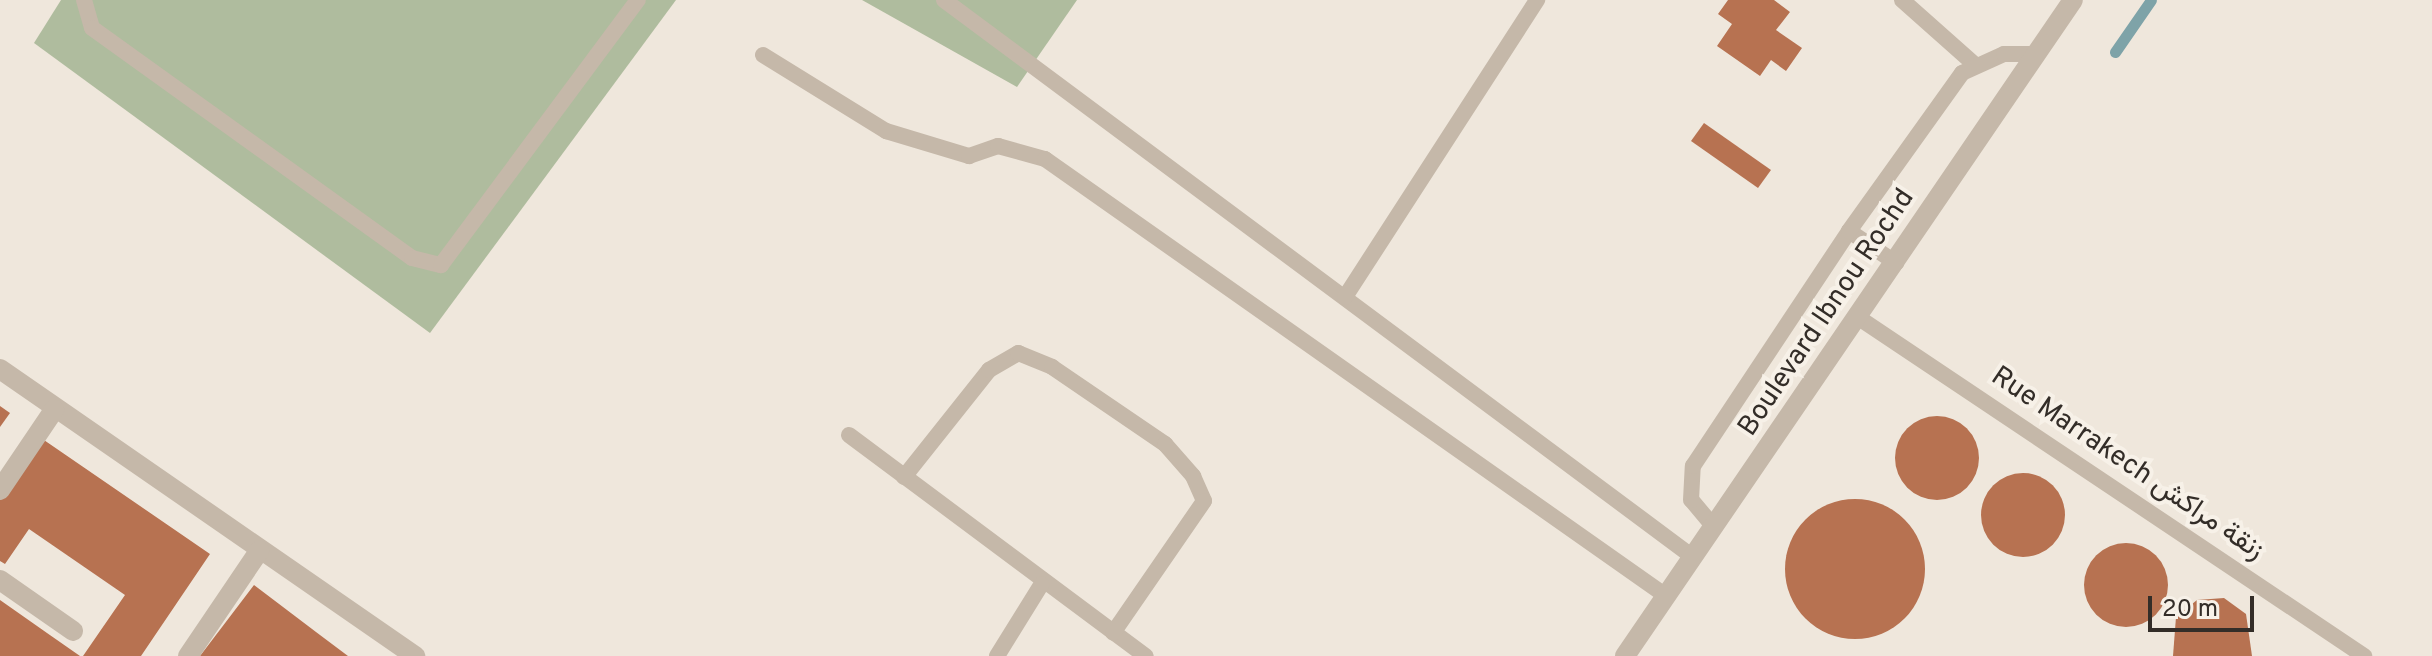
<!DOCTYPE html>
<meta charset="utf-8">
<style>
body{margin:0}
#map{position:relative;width:2432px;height:656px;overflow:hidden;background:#efe7dc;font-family:Overpass,Vazirmatn,sans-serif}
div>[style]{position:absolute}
.green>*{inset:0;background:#afbc9e}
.stream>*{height:11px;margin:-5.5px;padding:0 5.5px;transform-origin:5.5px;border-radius:5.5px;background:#7ea3a8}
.building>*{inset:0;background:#b77251}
.round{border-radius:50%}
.lane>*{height:16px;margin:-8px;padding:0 8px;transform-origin:8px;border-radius:8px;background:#c5b8a9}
.street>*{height:20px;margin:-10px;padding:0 10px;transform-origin:10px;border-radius:10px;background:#c5b8a9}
span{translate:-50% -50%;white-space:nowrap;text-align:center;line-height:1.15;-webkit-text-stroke:8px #f7f1e8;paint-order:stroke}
.street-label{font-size:28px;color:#332d28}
.scale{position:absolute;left:2148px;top:596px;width:106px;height:36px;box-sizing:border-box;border:4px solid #332d28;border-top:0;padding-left:10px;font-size:24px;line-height:28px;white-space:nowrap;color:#332d28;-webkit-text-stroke:6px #f7f1e8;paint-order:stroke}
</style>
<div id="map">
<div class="green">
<i style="clip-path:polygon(61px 0,676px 0,430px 333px,34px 43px)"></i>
<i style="clip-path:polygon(862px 0,1077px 0,1017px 87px)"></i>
</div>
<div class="stream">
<i style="left:2115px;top:52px;width:63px;rotate:-55.3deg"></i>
</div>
<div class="building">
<i style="clip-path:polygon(1728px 0,1774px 0,1790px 12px,1776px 30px,1802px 48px,1786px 71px,1771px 60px,1760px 76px,1717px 46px,1732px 24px,1718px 14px)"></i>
<i style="clip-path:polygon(1704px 123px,1771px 170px,1758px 188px,1691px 141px)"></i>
<i style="clip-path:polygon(0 406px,10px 413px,0 427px)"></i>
<i class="round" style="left:1895px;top:416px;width:84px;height:84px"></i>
<i style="clip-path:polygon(41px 438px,210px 554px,141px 656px,83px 656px,125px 595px,29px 529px,5px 564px,0 561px,0 499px)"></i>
<i class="round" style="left:1981px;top:473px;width:84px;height:84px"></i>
<i class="round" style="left:1785px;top:499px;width:140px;height:140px"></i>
<i class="round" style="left:2084px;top:543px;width:84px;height:84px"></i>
<i style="clip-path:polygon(254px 585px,316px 632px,348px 656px,200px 656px)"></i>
<i style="clip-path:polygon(2224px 598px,2246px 614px,2252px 656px,2173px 656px,2176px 617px,2197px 600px)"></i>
<i style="clip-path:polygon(0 600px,47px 633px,80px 656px,0 656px)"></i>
</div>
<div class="lane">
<i style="left:84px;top:0;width:29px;rotate:74deg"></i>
<i style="left:92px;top:28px;width:394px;rotate:35.7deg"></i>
<i style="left:412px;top:258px;width:30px;rotate:14deg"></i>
<i style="left:441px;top:265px;width:330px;rotate:-53.4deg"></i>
<i style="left:944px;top:0;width:933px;rotate:36.64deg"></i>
<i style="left:1902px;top:0;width:96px;rotate:41.6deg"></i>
<i style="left:763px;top:55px;width:145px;rotate:31.7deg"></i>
<i style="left:886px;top:131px;width:87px;rotate:16.8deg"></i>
<i style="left:969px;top:156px;width:31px;rotate:-19deg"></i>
<i style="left:998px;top:146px;width:49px;rotate:15.5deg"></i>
<i style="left:1045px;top:159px;width:759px;rotate:35.13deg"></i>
<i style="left:1849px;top:231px;width:57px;rotate:34.2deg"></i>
<i style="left:1345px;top:297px;width:354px;rotate:-57.1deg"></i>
<i style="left:1859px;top:318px;width:608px;rotate:33.79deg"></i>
<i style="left:849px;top:435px;width:370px;rotate:36.7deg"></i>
<i style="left:904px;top:477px;width:137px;rotate:-51.5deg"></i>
<i style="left:989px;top:370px;width:34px;rotate:-30deg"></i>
<i style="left:1018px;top:353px;width:37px;rotate:22deg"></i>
<i style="left:1052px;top:367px;width:137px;rotate:34.3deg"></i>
<i style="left:1165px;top:444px;width:43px;rotate:48.8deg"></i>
<i style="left:1193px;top:476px;width:27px;rotate:66deg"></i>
<i style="left:1204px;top:501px;width:160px;rotate:124.6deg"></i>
<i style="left:1714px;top:527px;width:35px;rotate:-130deg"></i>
<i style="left:1691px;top:500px;width:34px;rotate:-87deg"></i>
<i style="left:1693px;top:466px;width:282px;rotate:-56.4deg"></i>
<i style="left:1849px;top:231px;width:194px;rotate:-54.4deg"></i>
<i style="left:1962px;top:73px;width:46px;rotate:-24.3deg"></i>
<i style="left:2004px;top:54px;width:33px"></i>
<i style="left:997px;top:656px;width:84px;rotate:-58.2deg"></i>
</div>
<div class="street">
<i style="left:0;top:369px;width:505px;rotate:34.67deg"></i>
<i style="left:0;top:490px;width:97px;rotate:-56deg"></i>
<i style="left:0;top:580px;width:89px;rotate:34.9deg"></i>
<i style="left:188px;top:656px;width:127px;rotate:-55.9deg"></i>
<i style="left:1625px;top:656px;width:794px;rotate:-55.67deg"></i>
</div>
<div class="street-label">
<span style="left:1827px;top:313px;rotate:-56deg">Boulevard Ibnou Rochd</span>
<span style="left:2127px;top:464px;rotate:34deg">Rue Marrakech زنقة مراكش</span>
</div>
<div class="scale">20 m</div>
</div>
